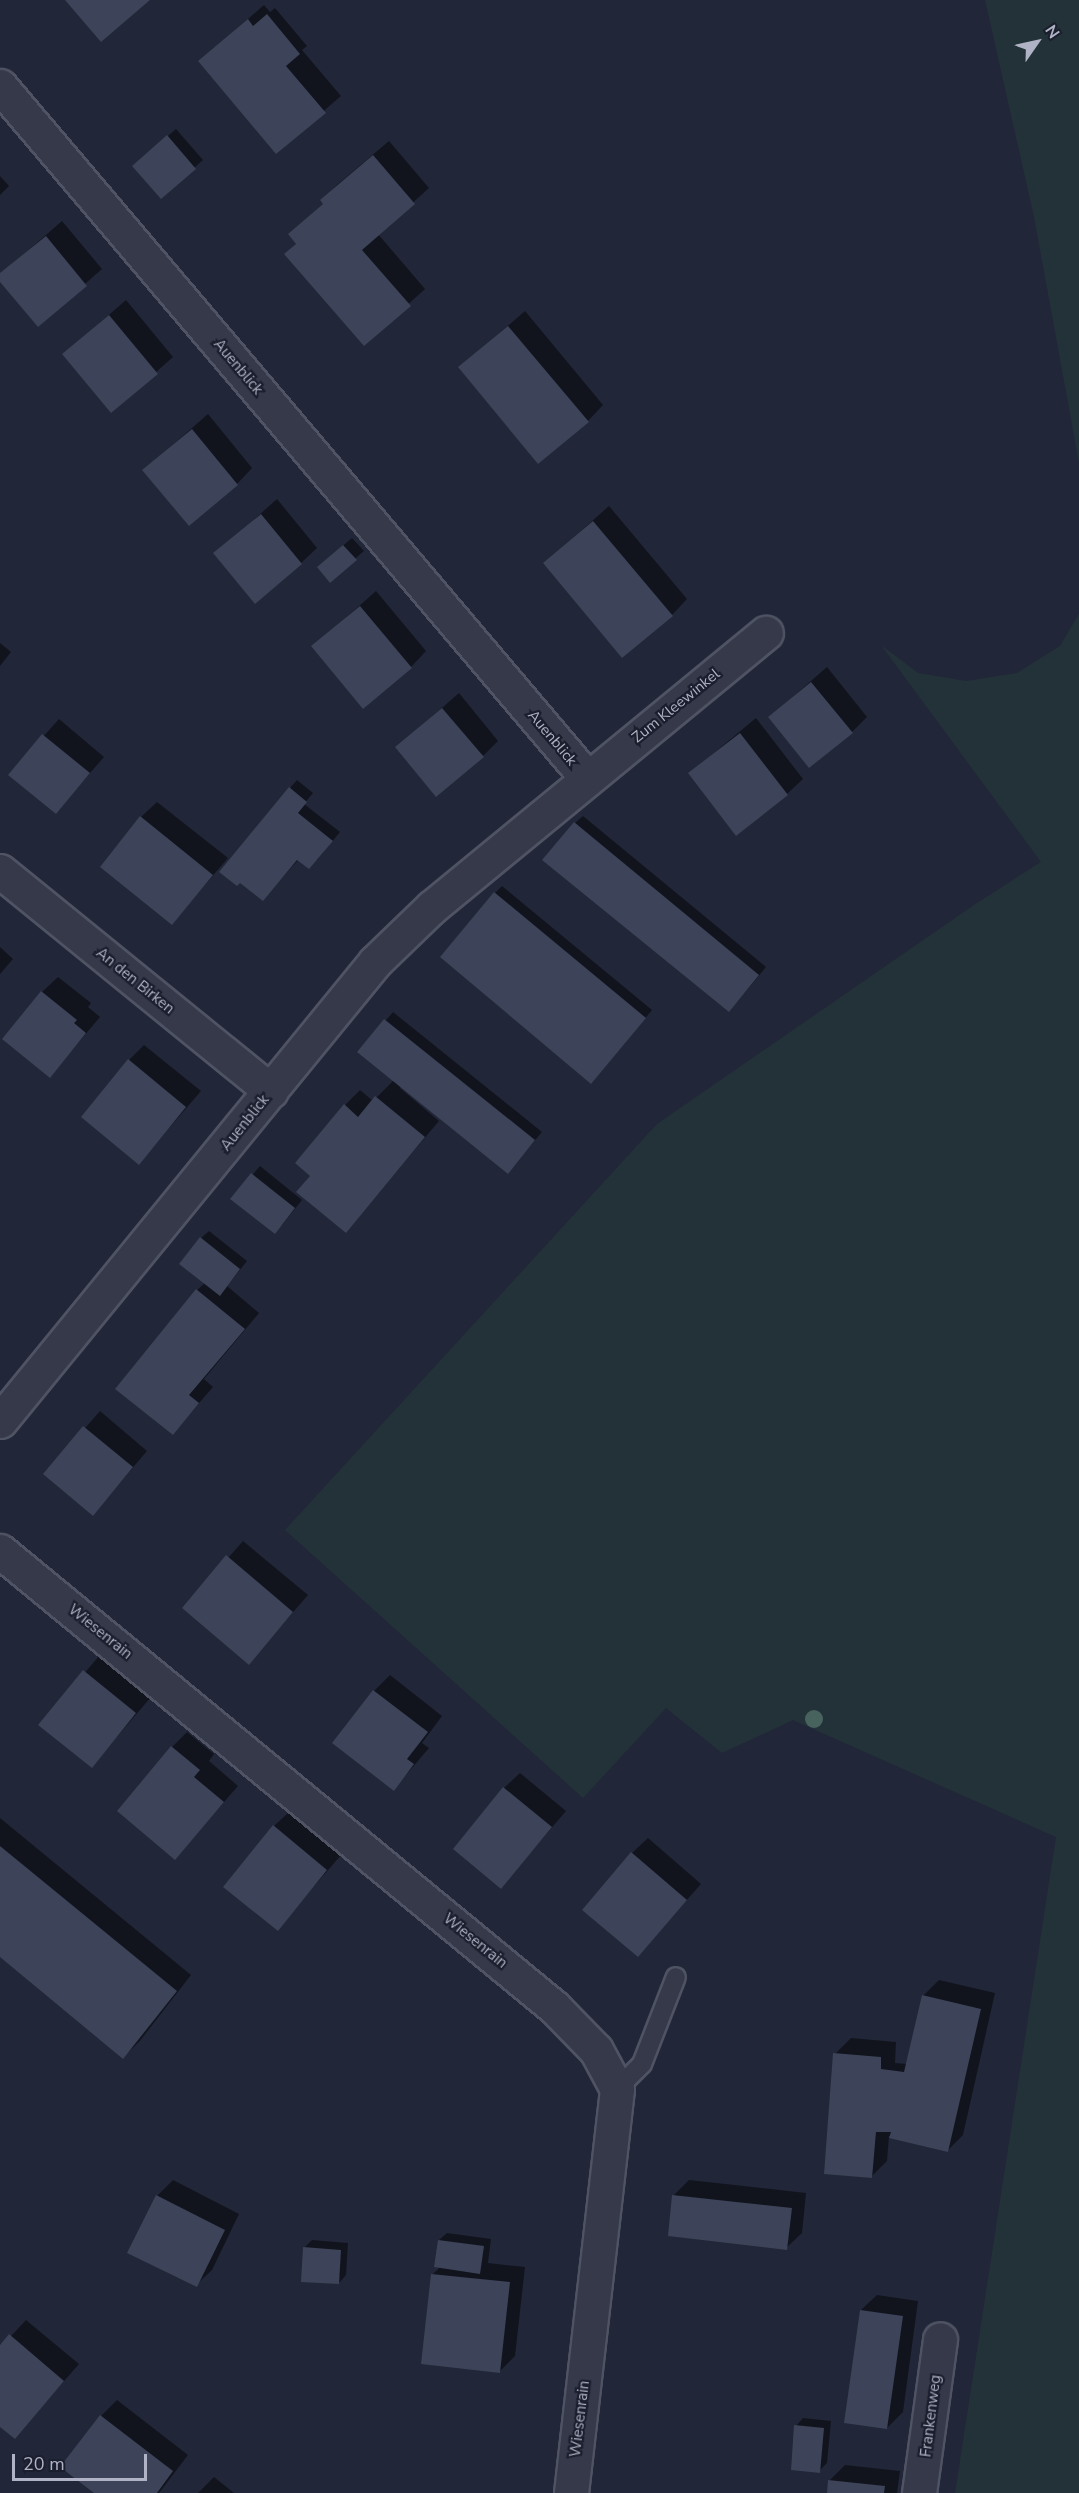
<!DOCTYPE html>
<style>
body{margin:0}
#map{position:relative;width:1079px;height:2493px;overflow:hidden;background:#212638;font-family:"Nunito Sans",sans-serif}
div>[style]{position:absolute}
.green>*{inset:0;background:#233239}
.shadow>*{inset:0;background:#0007}
.building>*{inset:0;background:#3d4358}
.roads{filter:drop-shadow(2px 0 #4f5363) drop-shadow(-2px 0 #4f5363) drop-shadow(0 2px #4f5363) drop-shadow(0 -2px #4f5363)}
.service>*{height:18px;margin:-9px;padding:0 9px;transform-origin:9px;border-radius:9px;background:#353949}
.minor>*{height:33px;margin:-16.5px;padding:0 16.5px;transform-origin:16.5px;border-radius:16.5px;background:#353949}
.trees>*{width:18px;height:18px;margin:-9px;border-radius:50%;background:#48635d}
span{translate:-50% -50%;white-space:nowrap;text-align:center;line-height:1.15;-webkit-text-stroke:4.5px #1a1e2d;paint-order:stroke}
.street-label{font-size:15px;color:#afb3c5}
.north{position:absolute;left:1007px;top:12px;width:60px;height:60px;-webkit-text-stroke:4px #1a1e2d;paint-order:stroke;rotate:56deg;font-size:16px;font-weight:700;line-height:24px;text-align:center;color:#afb3c5}
.north::after{content:'';display:block;margin:auto;width:21px;height:27px;background:#afb3c5;clip-path:polygon(50% 0,100% 100%,50% 72%,0 100%)}
.scale{position:absolute;left:12px;top:2454px;width:135px;height:27px;box-sizing:border-box;border:3px solid #afb3c5;border-top:0;padding-left:8px;font-size:18px;line-height:21px;white-space:nowrap;color:#afb3c5;-webkit-text-stroke:4px #1a1e2d;paint-order:stroke}
</style>
<div id="map">
<div class="green">
<i style="clip-path:polygon(985px 0,1079px 0,1079px 463px,1034px 217px)"></i>
<i style="clip-path:polygon(1079px 614px,1079px 2493px,955px 2493px,1056px 1837px,793px 1720px,722px 1753px,666px 1708px,583px 1798px,285px 1530px,657px 1124px,974px 905px,1041px 862px,881px 645px,918px 673px,966px 681px,1017px 673px,1060px 646px)"></i>
</div>
<div class="shadow">
<i style="clip-path:polygon(264px 5px,270px 12px,275px 8px,307px 46px,302px 50px,341px 96px,276px 152px,200px 61px)"></i>
<i style="clip-path:polygon(176px 129px,203px 160px,161px 197px,142px 158px)"></i>
<i style="clip-path:polygon(389px 141px,429px 188px,378px 234px,425px 289px,364px 344px,290px 235px,324px 203px,322px 200px,337px 185px)"></i>
<i style="clip-path:polygon(0 176px,9px 186px,0 195px)"></i>
<i style="clip-path:polygon(62px 221px,102px 269px,38px 325px,0 280px,0 275px)"></i>
<i style="clip-path:polygon(126px 300px,173px 357px,112px 411px,64px 354px)"></i>
<i style="clip-path:polygon(525px 311px,603px 405px,588px 421px,460px 367px)"></i>
<i style="clip-path:polygon(208px 414px,252px 468px,237px 484px,144px 470px)"></i>
<i style="clip-path:polygon(277px 499px,317px 548px,301px 563px,215px 554px)"></i>
<i style="clip-path:polygon(609px 506px,687px 599px,672px 615px,545px 563px)"></i>
<i style="clip-path:polygon(352px 538px,364px 551px,330px 580px,326px 560px)"></i>
<i style="clip-path:polygon(376px 591px,426px 651px,411px 667px,313px 647px)"></i>
<i style="clip-path:polygon(0 643px,11px 652px,0 666px)"></i>
<i style="clip-path:polygon(827px 667px,867px 717px,852px 732px,770px 717px)"></i>
<i style="clip-path:polygon(459px 693px,498px 741px,483px 756px,397px 747px)"></i>
<i style="clip-path:polygon(756px 718px,803px 779px,787px 794px,690px 773px)"></i>
<i style="clip-path:polygon(59px 719px,104px 757px,56px 812px,10px 774px)"></i>
<i style="clip-path:polygon(297px 780px,313px 793px,304px 804px,340px 832px,317px 860px,299px 859px,263px 899px,290px 788px)"></i>
<i style="clip-path:polygon(157px 802px,228px 858px,172px 923px,141px 817px)"></i>
<i style="clip-path:polygon(583px 816px,766px 967px,737px 1002px,575px 823px)"></i>
<i style="clip-path:polygon(502px 886px,652px 1010px,599px 1074px,495px 893px)"></i>
<i style="clip-path:polygon(0 947px,13px 959px,0 974px)"></i>
<i style="clip-path:polygon(58px 977px,91px 1003px,88px 1007px,100px 1017px,50px 1076px,42px 992px)"></i>
<i style="clip-path:polygon(393px 1012px,542px 1132px,508px 1172px,401px 1086px,400px 1088px,439px 1121px,346px 1231px,312px 1175px,345px 1105px,360px 1090px,373px 1101px,394px 1080px,359px 1052px)"></i>
<i style="clip-path:polygon(144px 1045px,201px 1091px,139px 1163px,129px 1060px)"></i>
<i style="clip-path:polygon(260px 1166px,302px 1200px,282px 1225px,232px 1199px)"></i>
<i style="clip-path:polygon(209px 1231px,247px 1261px,227px 1286px,259px 1313px,204px 1379px,213px 1387px,173px 1433px,197px 1290px,205px 1283px,201px 1238px)"></i>
<i style="clip-path:polygon(100px 1411px,147px 1451px,93px 1514px,45px 1474px)"></i>
<i style="clip-path:polygon(243px 1541px,308px 1595px,249px 1663px,184px 1608px)"></i>
<i style="clip-path:polygon(100px 1655px,151px 1697px,92px 1766px,40px 1725px)"></i>
<i style="clip-path:polygon(390px 1675px,442px 1716px,422px 1743px,429px 1748px,394px 1789px,334px 1743px,374px 1691px)"></i>
<i style="clip-path:polygon(187px 1732px,214px 1754px,209px 1761px,238px 1786px,175px 1858px,172px 1747px)"></i>
<i style="clip-path:polygon(520px 1773px,566px 1811px,501px 1887px,504px 1788px)"></i>
<i style="clip-path:polygon(290px 1811px,342px 1854px,277px 1929px,274px 1826px)"></i>
<i style="clip-path:polygon(0 1818px,191px 1975px,139px 2042px,123px 2057px,0 1956px)"></i>
<i style="clip-path:polygon(648px 1838px,701px 1884px,638px 1955px,632px 1853px)"></i>
<i style="clip-path:polygon(939px 1980px,995px 1993px,963px 2135px,948px 2150px,889px 2136px,887px 2161px,871px 2177px,835px 2054px,851px 2038px,896px 2042px,895px 2063px,907px 2064px,923px 1996px)"></i>
<i style="clip-path:polygon(173px 2180px,239px 2214px,212px 2270px,196px 2285px,157px 2196px)"></i>
<i style="clip-path:polygon(689px 2180px,806px 2193px,802px 2233px,786px 2248px,674px 2195px)"></i>
<i style="clip-path:polygon(447px 2233px,491px 2239px,488px 2263px,525px 2267px,515px 2356px,500px 2371px,432px 2275px,441px 2266px,439px 2240px)"></i>
<i style="clip-path:polygon(312px 2240px,348px 2243px,346px 2275px,339px 2283px,304px 2248px)"></i>
<i style="clip-path:polygon(877px 2295px,918px 2301px,903px 2412px,887px 2428px,861px 2310px)"></i>
<i style="clip-path:polygon(26px 2320px,79px 2364px,15px 2437px,0 2425px,0 2348px)"></i>
<i style="clip-path:polygon(117px 2400px,188px 2455px,159px 2493px,96px 2493px,101px 2416px)"></i>
<i style="clip-path:polygon(803px 2418px,831px 2421px,827px 2463px,819px 2471px,796px 2426px)"></i>
<i style="clip-path:polygon(845px 2465px,900px 2471px,897px 2493px,828px 2493px,830px 2480px)"></i>
<i style="clip-path:polygon(214px 2477px,234px 2493px,198px 2493px)"></i>
</div>
<div class="building">
<i style="clip-path:polygon(65px 0,150px 0,101px 42px)"></i>
<i style="clip-path:polygon(267px 14px,300px 54px,286px 66px,326px 113px,276px 154px,198px 61px,248px 19px,253px 26px)"></i>
<i style="clip-path:polygon(167px 135px,196px 169px,161px 199px,132px 166px)"></i>
<i style="clip-path:polygon(373px 155px,415px 204px,362px 250px,411px 306px,364px 346px,284px 254px,296px 244px,288px 234px,323px 204px,320px 200px)"></i>
<i style="clip-path:polygon(46px 236px,87px 286px,38px 327px,0 282px,0 273px)"></i>
<i style="clip-path:polygon(109px 315px,158px 374px,111px 413px,62px 354px)"></i>
<i style="clip-path:polygon(508px 326px,589px 422px,538px 464px,458px 367px)"></i>
<i style="clip-path:polygon(192px 429px,238px 485px,189px 526px,142px 470px)"></i>
<i style="clip-path:polygon(261px 514px,302px 564px,255px 604px,213px 553px)"></i>
<i style="clip-path:polygon(593px 521px,673px 616px,622px 658px,543px 563px)"></i>
<i style="clip-path:polygon(343px 545px,357px 560px,330px 583px,317px 567px)"></i>
<i style="clip-path:polygon(360px 606px,412px 668px,363px 709px,311px 646px)"></i>
<i style="clip-path:polygon(811px 682px,853px 733px,809px 768px,768px 717px)"></i>
<i style="clip-path:polygon(442px 708px,484px 757px,436px 797px,395px 747px)"></i>
<i style="clip-path:polygon(740px 733px,788px 795px,736px 836px,688px 773px)"></i>
<i style="clip-path:polygon(42px 734px,90px 773px,56px 814px,8px 775px)"></i>
<i style="clip-path:polygon(289px 787px,307px 802px,298px 813px,333px 841px,309px 869px,297px 860px,263px 901px,240px 883px,237px 886px,219px 872px)"></i>
<i style="clip-path:polygon(140px 816px,213px 875px,172px 925px,100px 867px)"></i>
<i style="clip-path:polygon(574px 822px,759px 975px,729px 1012px,542px 860px)"></i>
<i style="clip-path:polygon(494px 892px,646px 1018px,591px 1084px,440px 957px)"></i>
<i style="clip-path:polygon(41px 991px,77px 1020px,74px 1023px,86px 1033px,50px 1078px,2px 1039px)"></i>
<i style="clip-path:polygon(384px 1019px,535px 1140px,508px 1174px,357px 1052px)"></i>
<i style="clip-path:polygon(128px 1059px,186px 1107px,139px 1165px,81px 1117px)"></i>
<i style="clip-path:polygon(375px 1096px,425px 1137px,346px 1233px,296px 1192px,310px 1176px,295px 1163px,344px 1104px,358px 1117px)"></i>
<i style="clip-path:polygon(251px 1173px,295px 1208px,275px 1234px,230px 1199px)"></i>
<i style="clip-path:polygon(200px 1237px,240px 1269px,220px 1296px,179px 1264px)"></i>
<i style="clip-path:polygon(196px 1289px,245px 1329px,189px 1395px,199px 1403px,173px 1435px,115px 1389px)"></i>
<i style="clip-path:polygon(83px 1426px,133px 1467px,93px 1516px,43px 1474px)"></i>
<i style="clip-path:polygon(226px 1555px,293px 1612px,249px 1665px,182px 1608px)"></i>
<i style="clip-path:polygon(83px 1670px,136px 1713px,92px 1768px,38px 1725px)"></i>
<i style="clip-path:polygon(373px 1690px,428px 1732px,407px 1759px,414px 1764px,394px 1791px,332px 1743px)"></i>
<i style="clip-path:polygon(171px 1746px,200px 1770px,194px 1777px,224px 1802px,175px 1860px,117px 1811px)"></i>
<i style="clip-path:polygon(503px 1787px,552px 1827px,501px 1889px,453px 1849px)"></i>
<i style="clip-path:polygon(273px 1825px,327px 1870px,278px 1931px,223px 1887px)"></i>
<i style="clip-path:polygon(0 1846px,177px 1991px,123px 2059px,0 1957px)"></i>
<i style="clip-path:polygon(631px 1852px,687px 1900px,638px 1957px,582px 1910px)"></i>
<i style="clip-path:polygon(922px 1995px,981px 2009px,948px 2152px,889px 2138px,891px 2132px,876px 2132px,872px 2178px,824px 2174px,833px 2053px,881px 2057px,881px 2069px,904px 2072px)"></i>
<i style="clip-path:polygon(156px 2195px,225px 2230px,197px 2287px,127px 2253px)"></i>
<i style="clip-path:polygon(672px 2195px,792px 2208px,787px 2250px,668px 2236px)"></i>
<i style="clip-path:polygon(438px 2240px,484px 2246px,480px 2274px,434px 2267px)"></i>
<i style="clip-path:polygon(303px 2247px,341px 2250px,339px 2284px,301px 2282px)"></i>
<i style="clip-path:polygon(431px 2274px,510px 2282px,500px 2373px,421px 2364px)"></i>
<i style="clip-path:polygon(860px 2310px,903px 2316px,887px 2429px,844px 2423px)"></i>
<i style="clip-path:polygon(9px 2334px,64px 2381px,15px 2439px,0 2427px,0 2345px)"></i>
<i style="clip-path:polygon(100px 2415px,173px 2471px,157px 2493px,94px 2493px,60px 2467px)"></i>
<i style="clip-path:polygon(794px 2425px,824px 2428px,820px 2473px,791px 2470px)"></i>
<i style="clip-path:polygon(828px 2480px,885px 2486px,884px 2493px,827px 2493px)"></i>
</div>
<div class="roads">
<div class="service">
<i style="left:617px;top:2089px;width:35px;rotate:-45deg"></i>
<i style="left:642px;top:2064px;width:93px;rotate:-68.7deg"></i>
</div>
<div class="minor">
<i style="left:0;top:86px;width:907px;rotate:49.69deg"></i>
<i style="left:0;top:871px;width:349px;rotate:39.1deg"></i>
<i style="left:0;top:1421px;width:593px;rotate:-50.75deg"></i>
<i style="left:375px;top:962px;width:79px;rotate:-44deg"></i>
<i style="left:432px;top:907px;width:432px;rotate:-39.4deg"></i>
<i style="left:0;top:1551px;width:718px;rotate:39.46deg"></i>
<i style="left:554px;top:2007px;width:60px;rotate:45.7deg"></i>
<i style="left:596px;top:2050px;width:44px;rotate:61.7deg"></i>
<i style="left:617px;top:2089px;width:407px;rotate:96.5deg"></i>
<i style="left:919px;top:2493px;width:155px;rotate:-82.2deg"></i>
</div>
</div>
<div class="trees">
<i style="left:814px;top:1719px"></i>
</div>
<div class="street-label">
<span style="left:238px;top:367px;rotate:50deg">Auenblick</span>
<span style="left:676px;top:706px;rotate:-39deg">Zum Kleewinkel</span>
<span style="left:552px;top:738px;rotate:50deg">Auenblick</span>
<span style="left:135px;top:981px;rotate:39deg">An den Birken</span>
<span style="left:245px;top:1123px;rotate:-51deg">Auenblick</span>
<span style="left:100px;top:1632px;rotate:39deg">Wiesenrain</span>
<span style="left:475px;top:1941px;rotate:39deg">Wiesenrain</span>
<span style="left:931px;top:2416px;rotate:-83deg">Frankenweg</span>
<span style="left:580px;top:2419px;rotate:-83deg">Wiesenrain</span>
</div>
<div class="north">N</div>
<div class="scale">20 m</div>
</div>
